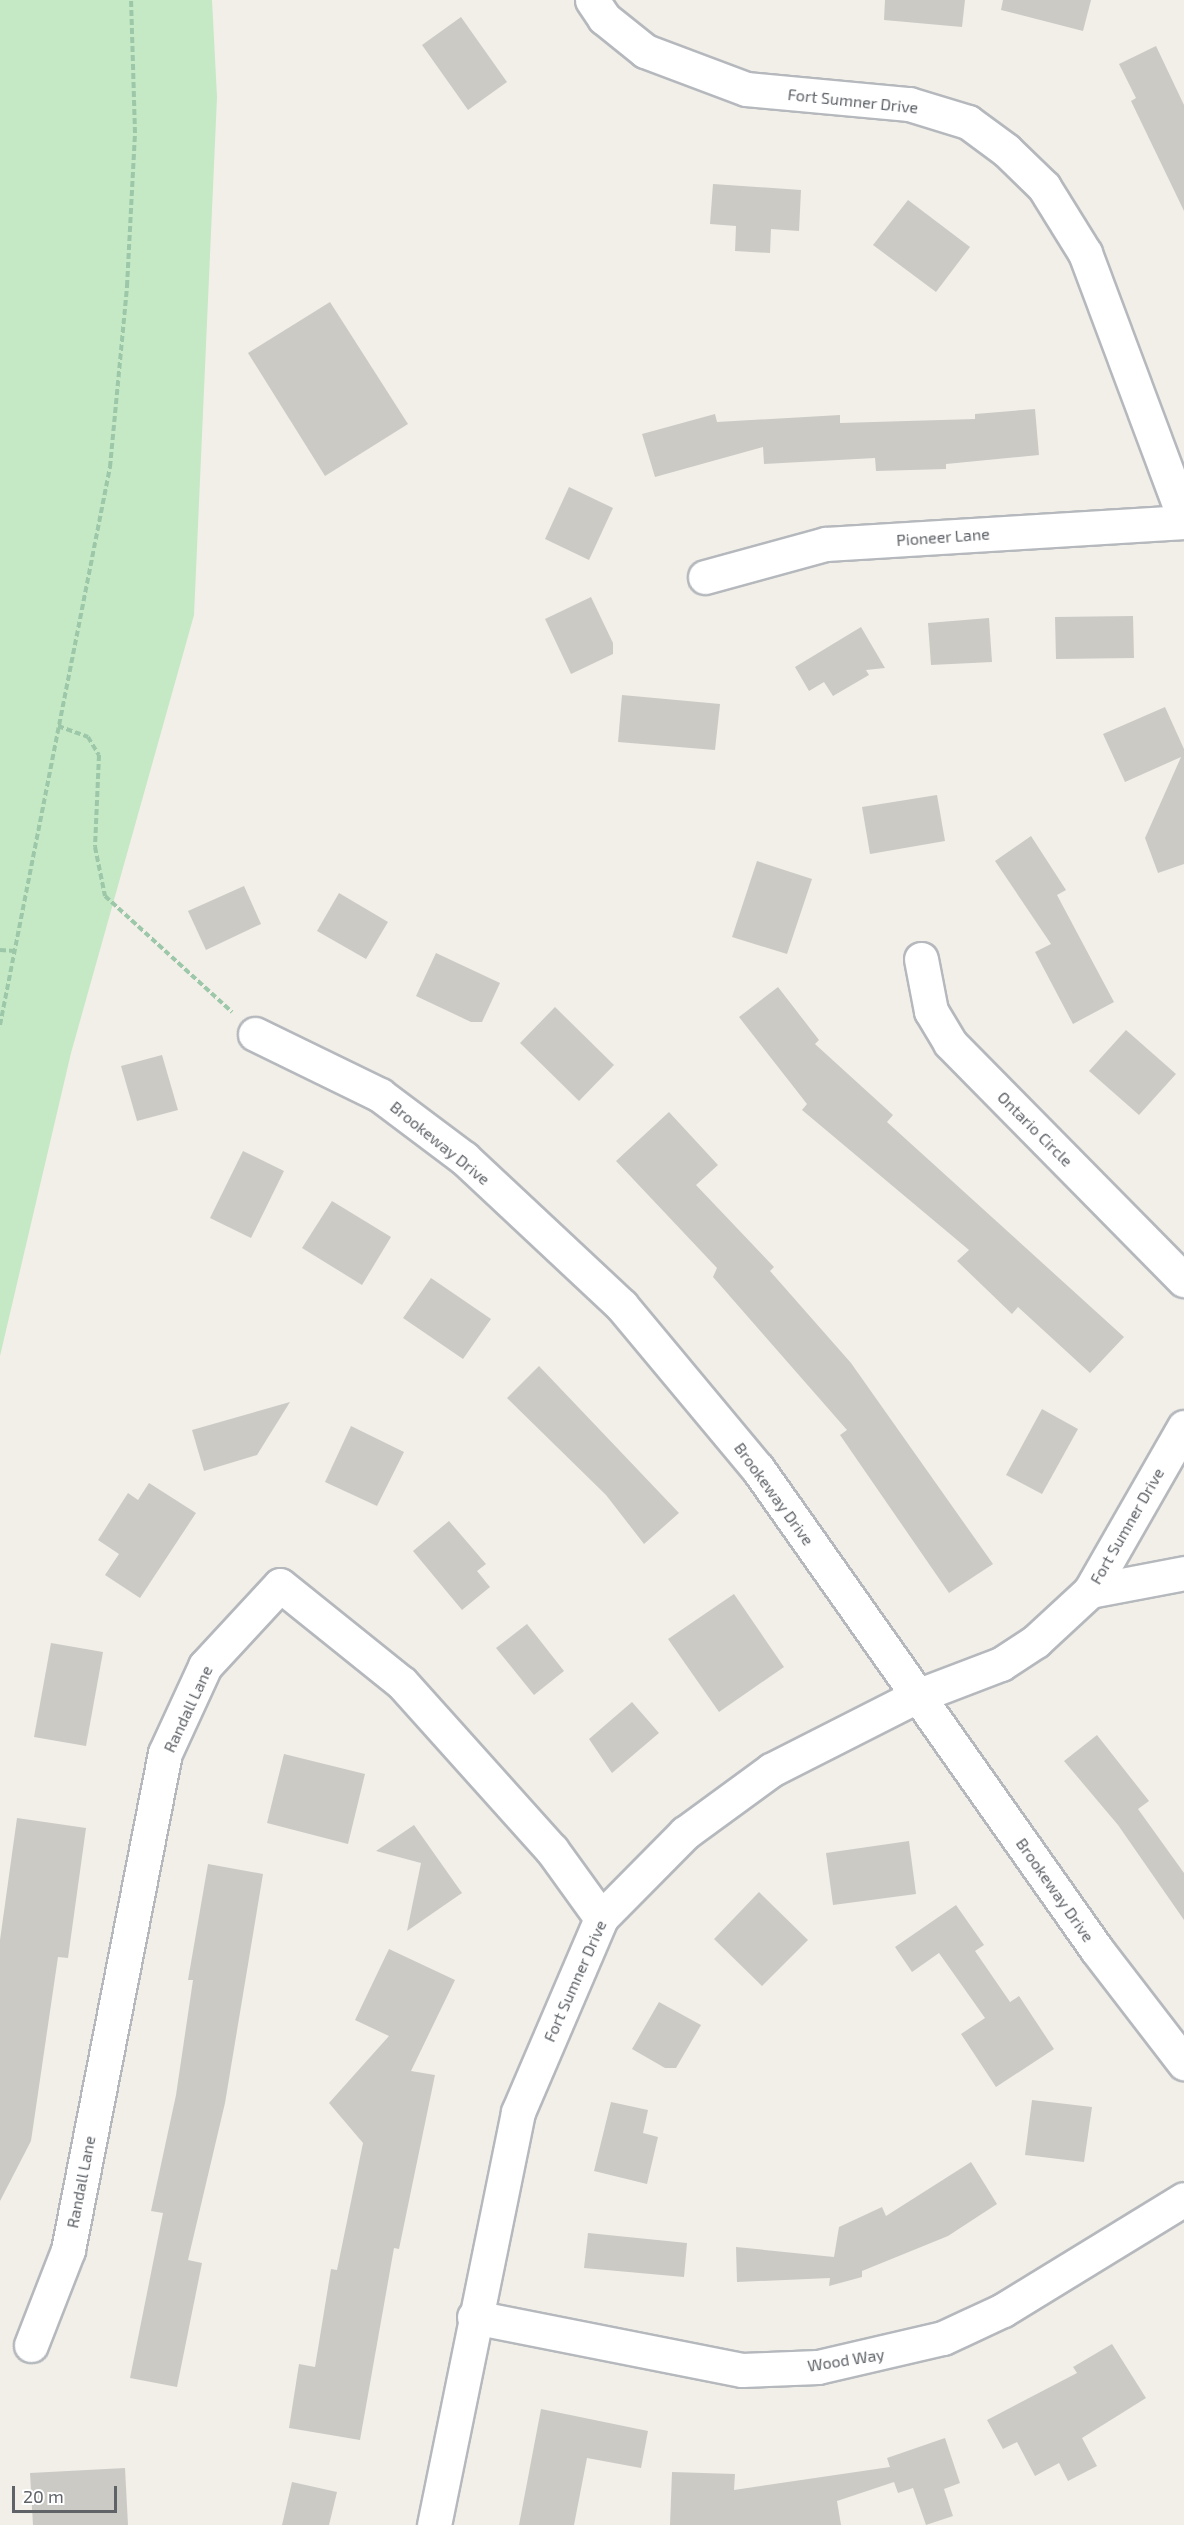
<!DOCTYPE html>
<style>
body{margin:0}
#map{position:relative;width:1184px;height:2525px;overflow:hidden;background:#f1efe8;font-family:"Exo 2",sans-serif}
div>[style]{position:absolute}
.green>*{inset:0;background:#c5e8c5}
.building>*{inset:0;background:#cccac5}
.path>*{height:4px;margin-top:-2px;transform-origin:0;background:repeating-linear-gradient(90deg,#9cc7a9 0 6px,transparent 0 9px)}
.roads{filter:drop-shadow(2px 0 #b5b8bc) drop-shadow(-2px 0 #b5b8bc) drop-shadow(0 2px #b5b8bc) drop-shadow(0 -2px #b5b8bc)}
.minor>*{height:33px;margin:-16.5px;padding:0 16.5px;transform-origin:16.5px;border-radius:16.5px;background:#fff}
span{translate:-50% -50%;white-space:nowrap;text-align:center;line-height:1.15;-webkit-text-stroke:4.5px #fff;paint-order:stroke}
.street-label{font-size:16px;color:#5f6368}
.scale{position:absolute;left:12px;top:2486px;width:105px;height:27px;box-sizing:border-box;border:3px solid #5f6368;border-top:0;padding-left:8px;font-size:18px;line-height:21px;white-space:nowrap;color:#5f6368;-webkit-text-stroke:4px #fff;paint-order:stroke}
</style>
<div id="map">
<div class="green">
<i style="clip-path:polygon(0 0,212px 0,217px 97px,194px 615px,71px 1053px,0 1356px)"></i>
</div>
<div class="building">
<i style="clip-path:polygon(885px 0,965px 0,962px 27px,884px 20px)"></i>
<i style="clip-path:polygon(1003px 0,1091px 0,1083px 31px,1001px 10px)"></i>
<i style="clip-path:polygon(461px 17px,507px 82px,468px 110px,422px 45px)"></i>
<i style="clip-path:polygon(1156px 46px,1184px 105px,1184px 211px,1131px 101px,1136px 98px,1119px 64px)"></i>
<i style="clip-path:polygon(713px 184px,801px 190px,799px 231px,771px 229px,770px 253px,735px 251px,736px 226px,710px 224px)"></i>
<i style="clip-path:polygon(908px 200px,970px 247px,936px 292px,873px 245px)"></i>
<i style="clip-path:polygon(330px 302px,408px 424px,325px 476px,248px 353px)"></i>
<i style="clip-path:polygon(1035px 409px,1039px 455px,946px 464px,946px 469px,876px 471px,875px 458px,764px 464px,763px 447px,655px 477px,642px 434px,715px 414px,717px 422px,840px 415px,840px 423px,975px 419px,975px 414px)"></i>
<i style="clip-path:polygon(569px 487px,613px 508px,589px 560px,545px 539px)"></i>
<i style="clip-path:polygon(591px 597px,613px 643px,613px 654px,571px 674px,545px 619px)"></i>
<i style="clip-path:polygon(1133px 616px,1134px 658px,1056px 659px,1055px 617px)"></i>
<i style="clip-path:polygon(989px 618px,992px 662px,931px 665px,928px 623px)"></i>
<i style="clip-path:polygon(861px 627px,885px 668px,866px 670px,869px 675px,833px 696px,824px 682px,809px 691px,795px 667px)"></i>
<i style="clip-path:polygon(622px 695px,720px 704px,715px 750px,618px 742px)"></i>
<i style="clip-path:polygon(1165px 707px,1184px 749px,1184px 864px,1158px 873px,1145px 838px,1181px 757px,1125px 782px,1103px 734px)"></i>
<i style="clip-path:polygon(937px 795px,945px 841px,870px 854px,862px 807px)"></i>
<i style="clip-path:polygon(1031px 836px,1066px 890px,1057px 895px,1114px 1002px,1073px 1024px,1035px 952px,1051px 944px,995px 861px)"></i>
<i style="clip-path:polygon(757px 861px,812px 879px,787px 954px,732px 937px)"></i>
<i style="clip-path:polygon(244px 886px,261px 924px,206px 950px,188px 911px)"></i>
<i style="clip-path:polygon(339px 893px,388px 922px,366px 959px,317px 931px)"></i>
<i style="clip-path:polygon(436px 953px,500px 983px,482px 1022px,471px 1022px,416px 996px)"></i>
<i style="clip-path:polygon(778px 987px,819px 1040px,815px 1044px,893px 1115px,887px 1122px,1124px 1337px,1090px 1373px,1018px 1307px,1012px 1314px,957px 1261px,969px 1250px,802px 1110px,807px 1104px,739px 1017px)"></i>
<i style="clip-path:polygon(555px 1007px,614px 1065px,579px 1101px,520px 1043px)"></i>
<i style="clip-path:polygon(1126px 1030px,1176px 1074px,1139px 1115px,1089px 1071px)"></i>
<i style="clip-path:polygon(162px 1055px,178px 1110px,137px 1121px,121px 1066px)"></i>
<i style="clip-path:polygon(669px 1112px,718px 1165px,696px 1185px,774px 1267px,770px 1271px,851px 1363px,993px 1564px,949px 1593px,840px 1435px,847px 1430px,713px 1277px,717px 1268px,616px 1161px)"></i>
<i style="clip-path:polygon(243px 1151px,284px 1171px,251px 1238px,210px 1218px)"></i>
<i style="clip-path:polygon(332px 1201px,391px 1237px,362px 1285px,302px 1248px)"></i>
<i style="clip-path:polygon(431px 1278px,491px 1319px,463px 1359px,403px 1318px)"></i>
<i style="clip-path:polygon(539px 1366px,679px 1513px,644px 1544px,606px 1495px,507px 1398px)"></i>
<i style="clip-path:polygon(290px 1402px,257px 1455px,204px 1471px,192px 1430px)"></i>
<i style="clip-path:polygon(1042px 1409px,1078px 1429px,1042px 1494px,1006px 1475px)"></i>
<i style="clip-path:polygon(351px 1426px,404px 1452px,377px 1506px,325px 1482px)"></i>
<i style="clip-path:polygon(149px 1483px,196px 1513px,140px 1598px,105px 1575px,119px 1554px,98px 1540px,128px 1493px,138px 1500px)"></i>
<i style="clip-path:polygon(449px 1521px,486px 1564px,477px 1571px,490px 1587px,462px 1610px,413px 1551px)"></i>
<i style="clip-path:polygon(734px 1594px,784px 1667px,719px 1712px,668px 1639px)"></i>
<i style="clip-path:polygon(527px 1624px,564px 1671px,534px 1695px,496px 1648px)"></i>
<i style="clip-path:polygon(51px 1643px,103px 1652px,86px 1746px,34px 1737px)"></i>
<i style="clip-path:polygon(632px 1702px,659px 1733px,612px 1773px,589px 1739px)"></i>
<i style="clip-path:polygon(1097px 1735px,1149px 1801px,1138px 1809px,1184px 1873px,1184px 1920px,1118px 1825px,1064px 1761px)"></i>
<i style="clip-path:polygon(284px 1754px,365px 1774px,348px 1844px,267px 1823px)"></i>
<i style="clip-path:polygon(17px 1818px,86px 1828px,68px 1958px,58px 1957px,31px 2141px,0 2201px,0 1940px)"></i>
<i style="clip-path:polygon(414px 1825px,462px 1893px,407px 1931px,421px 1863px,376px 1851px)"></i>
<i style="clip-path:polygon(909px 1841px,916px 1894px,833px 1905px,826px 1853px)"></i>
<i style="clip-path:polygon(208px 1864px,263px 1874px,225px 2103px,188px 2260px,202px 2263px,177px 2387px,130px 2378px,163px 2213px,151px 2211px,176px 2095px,193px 1980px,188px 1980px)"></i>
<i style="clip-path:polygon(759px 1892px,808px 1940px,762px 1986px,714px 1939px)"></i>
<i style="clip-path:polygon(956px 1905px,984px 1945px,975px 1951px,1010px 2002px,1019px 1996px,1054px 2049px,996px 2087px,961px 2034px,985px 2018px,939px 1953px,912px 1972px,895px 1947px)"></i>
<i style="clip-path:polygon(389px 1949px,455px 1980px,411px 2071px,435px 2075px,399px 2249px,394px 2248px,360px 2440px,289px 2428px,299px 2364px,315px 2367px,331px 2269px,337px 2270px,363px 2143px,329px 2103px,389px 2036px,355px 2020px)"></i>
<i style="clip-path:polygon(659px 2002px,701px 2025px,676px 2068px,665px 2068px,632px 2049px)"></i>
<i style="clip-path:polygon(1032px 2100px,1092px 2107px,1084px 2162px,1025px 2155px)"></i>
<i style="clip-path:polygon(611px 2102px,648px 2110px,643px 2133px,658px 2137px,647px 2184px,594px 2171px)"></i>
<i style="clip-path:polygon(971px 2162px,997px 2204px,948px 2236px,862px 2271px,862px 2277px,829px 2286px,830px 2278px,737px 2282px,736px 2247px,834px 2257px,839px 2227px,882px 2207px,886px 2216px)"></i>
<i style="clip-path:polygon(588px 2233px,687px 2243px,684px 2277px,584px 2268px)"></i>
<i style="clip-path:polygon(1112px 2344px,1146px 2398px,1082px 2438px,1097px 2466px,1068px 2481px,1059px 2463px,1035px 2476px,1017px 2442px,1003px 2449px,987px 2420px,1077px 2373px,1073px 2367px)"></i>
<i style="clip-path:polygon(541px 2409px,648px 2431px,641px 2468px,587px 2458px,574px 2525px,519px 2525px)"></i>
<i style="clip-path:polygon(945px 2438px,960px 2483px,944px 2489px,953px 2516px,926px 2525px,913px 2488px,898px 2493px,894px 2482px,837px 2501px,841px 2525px,670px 2525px,672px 2472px,735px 2474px,734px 2490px,890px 2467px,887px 2458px)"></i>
<i style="clip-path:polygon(125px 2468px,128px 2525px,33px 2525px,30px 2473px)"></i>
<i style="clip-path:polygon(292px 2482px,337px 2492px,329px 2525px,282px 2525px)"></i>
</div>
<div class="path">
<i style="left:58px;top:726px;width:32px;rotate:20deg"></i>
<i style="left:88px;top:737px;width:21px;rotate:59deg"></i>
<i style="left:99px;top:755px;width:92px;rotate:92.5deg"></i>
<i style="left:95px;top:847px;width:50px;rotate:78.5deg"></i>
<i style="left:105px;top:896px;width:172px;rotate:42.4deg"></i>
<i style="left:0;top:950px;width:15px;rotate:4deg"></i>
<i style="left:0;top:1025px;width:569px;rotate:-78.85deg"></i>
<i style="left:110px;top:467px;width:182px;rotate:-84.6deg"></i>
<i style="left:127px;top:286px;width:153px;rotate:-87deg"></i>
<i style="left:135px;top:133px;width:133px;rotate:-91.7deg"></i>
</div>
<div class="roads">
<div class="minor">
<i style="left:592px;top:0;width:22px;rotate:56deg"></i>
<i style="left:604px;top:18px;width:53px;rotate:38.8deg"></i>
<i style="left:645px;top:51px;width:108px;rotate:20.6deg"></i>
<i style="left:746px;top:89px;width:164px;rotate:5.3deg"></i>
<i style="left:909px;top:104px;width:62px;rotate:17deg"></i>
<i style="left:968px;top:122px;width:47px;rotate:36.4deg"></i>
<i style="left:1006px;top:150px;width:53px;rotate:44.2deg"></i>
<i style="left:1044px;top:187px;width:78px;rotate:58.2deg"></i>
<i style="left:1085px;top:253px;width:283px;rotate:69.5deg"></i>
<i style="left:705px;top:577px;width:125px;rotate:-15.3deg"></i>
<i style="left:826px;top:544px;width:359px;rotate:-3.5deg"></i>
<i style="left:921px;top:959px;width:53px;rotate:79.1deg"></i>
<i style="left:931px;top:1011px;width:37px;rotate:59deg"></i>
<i style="left:950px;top:1043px;width:333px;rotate:45.4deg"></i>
<i style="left:255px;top:1034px;width:139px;rotate:26deg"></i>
<i style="left:380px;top:1095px;width:105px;rotate:36.9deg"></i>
<i style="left:464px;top:1158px;width:216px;rotate:43.1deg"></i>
<i style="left:622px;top:1306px;width:212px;rotate:50.2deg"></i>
<i style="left:758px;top:1469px;width:588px;rotate:54.82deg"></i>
<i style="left:1097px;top:1950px;width:143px;rotate:52.4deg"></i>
<i style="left:1090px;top:1591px;width:96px;rotate:-10.8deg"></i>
<i style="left:474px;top:2317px;width:273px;rotate:11.2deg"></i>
<i style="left:742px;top:2370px;width:76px;rotate:-2.3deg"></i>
<i style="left:818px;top:2367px;width:128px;rotate:-13.1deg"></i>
<i style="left:943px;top:2338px;width:66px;rotate:-25deg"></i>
<i style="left:1003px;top:2310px;width:212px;rotate:-31.5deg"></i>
<i style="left:31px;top:2345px;width:102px;rotate:-68.7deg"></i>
<i style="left:68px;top:2250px;width:506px;rotate:-78.96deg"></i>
<i style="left:165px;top:1753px;width:96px;rotate:-65.3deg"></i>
<i style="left:205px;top:1666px;width:110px;rotate:-47.2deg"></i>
<i style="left:280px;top:1585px;width:156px;rotate:38.8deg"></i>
<i style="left:402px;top:1683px;width:224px;rotate:48.1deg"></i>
<i style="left:552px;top:1850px;width:84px;rotate:54.2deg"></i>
<i style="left:434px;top:2525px;width:421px;rotate:-78.5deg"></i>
<i style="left:518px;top:2112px;width:211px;rotate:-66.8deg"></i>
<i style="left:601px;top:1918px;width:120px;rotate:-45.3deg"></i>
<i style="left:685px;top:1833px;width:107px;rotate:-36.2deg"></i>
<i style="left:771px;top:1770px;width:164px;rotate:-26.9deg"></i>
<i style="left:917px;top:1696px;width:90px;rotate:-20.9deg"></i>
<i style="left:1001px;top:1664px;width:42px;rotate:-33.3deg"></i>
<i style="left:1036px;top:1641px;width:74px;rotate:-42.8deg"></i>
<i style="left:1090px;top:1591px;width:189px;rotate:-60.2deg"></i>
</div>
</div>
<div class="street-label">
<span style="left:853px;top:101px;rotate:6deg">Fort Sumner Drive</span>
<span style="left:943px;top:537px;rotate:-4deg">Pioneer Lane</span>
<span style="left:1035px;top:1129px;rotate:45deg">Ontario Circle</span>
<span style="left:440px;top:1143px;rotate:39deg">Brookeway Drive</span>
<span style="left:774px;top:1494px;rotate:54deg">Brookeway Drive</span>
<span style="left:1127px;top:1526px;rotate:-60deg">Fort Sumner Drive</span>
<span style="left:188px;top:1709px;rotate:-65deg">Randall Lane</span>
<span style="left:1055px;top:1890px;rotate:55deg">Brookeway Drive</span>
<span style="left:575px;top:1981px;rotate:-66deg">Fort Sumner Drive</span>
<span style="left:81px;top:2182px;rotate:-79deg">Randall Lane</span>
<span style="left:846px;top:2360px;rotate:-9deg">Wood Way</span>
</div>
<div class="scale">20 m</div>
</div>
